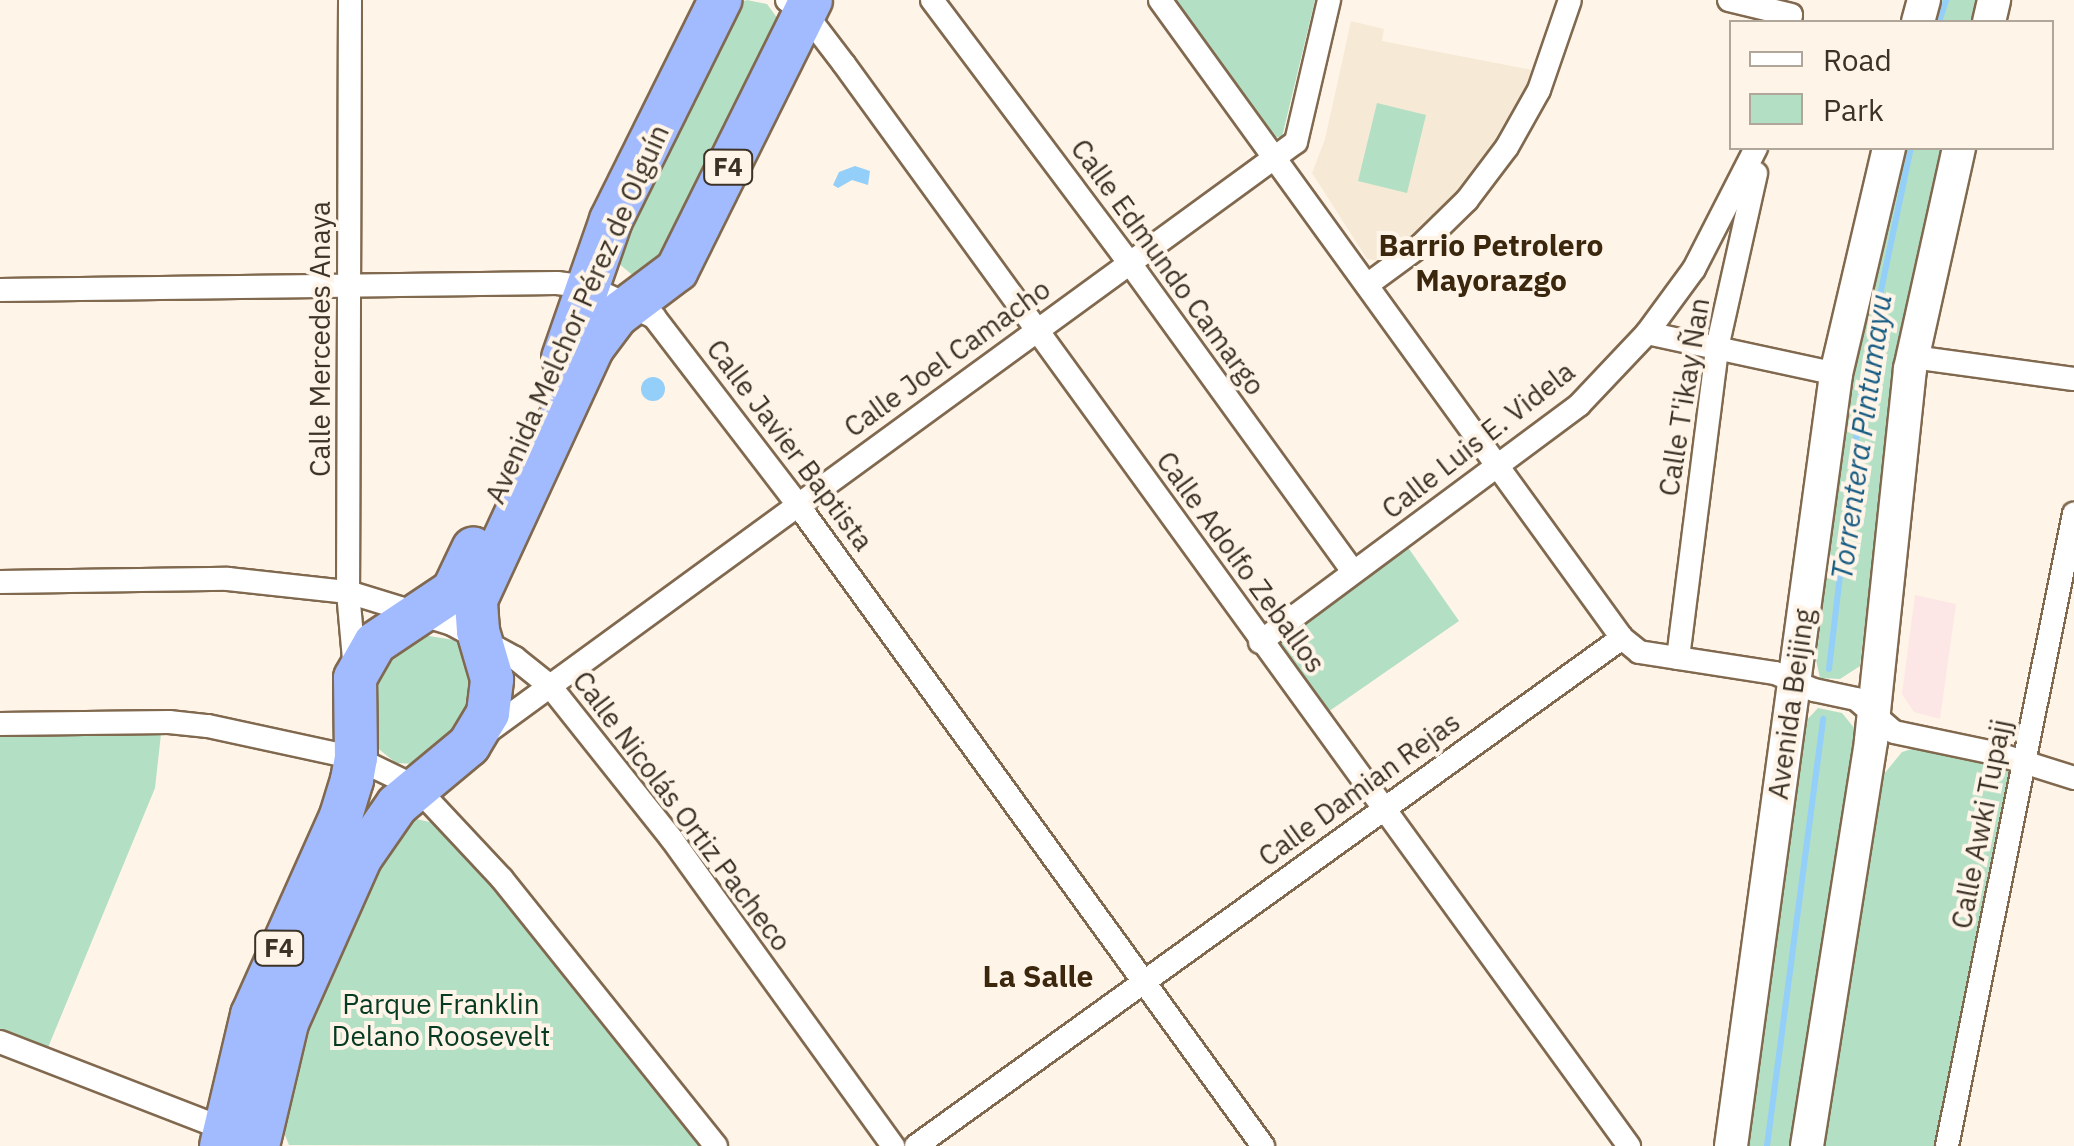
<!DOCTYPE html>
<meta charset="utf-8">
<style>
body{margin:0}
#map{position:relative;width:2074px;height:1146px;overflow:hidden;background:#fff4e8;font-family:"IBM Plex Sans",sans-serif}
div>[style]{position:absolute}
.commercial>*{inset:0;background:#fce6e6}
.education>*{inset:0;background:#f6ead6}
.green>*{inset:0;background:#b3dfc4}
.water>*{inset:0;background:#93cff8}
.round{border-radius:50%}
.stream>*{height:6px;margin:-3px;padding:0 3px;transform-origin:3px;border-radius:3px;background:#93cff8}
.roads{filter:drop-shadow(2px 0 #80694f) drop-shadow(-2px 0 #80694f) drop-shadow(0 2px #80694f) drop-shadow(0 -2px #80694f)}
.street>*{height:22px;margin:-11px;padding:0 11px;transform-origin:11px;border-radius:11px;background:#fff}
.secondary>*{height:32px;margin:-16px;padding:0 16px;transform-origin:16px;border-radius:16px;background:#fff}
.highway>*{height:42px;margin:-21px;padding:0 21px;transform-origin:21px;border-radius:21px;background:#a2bbff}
span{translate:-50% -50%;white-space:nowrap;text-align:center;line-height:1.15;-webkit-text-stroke:8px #fff4e8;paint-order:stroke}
.shield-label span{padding:2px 8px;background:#fff4e8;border:2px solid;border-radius:8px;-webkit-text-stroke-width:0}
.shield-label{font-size:25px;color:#3c3226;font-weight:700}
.street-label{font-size:28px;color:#3c3226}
.park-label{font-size:28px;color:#053a23}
.neighbourhood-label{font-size:30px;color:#3b260e;font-weight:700}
.water-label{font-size:30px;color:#165c83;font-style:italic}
.legend{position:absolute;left:1729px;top:20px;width:325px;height:130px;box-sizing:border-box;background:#fff4e8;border:2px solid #b1a69a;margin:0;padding:12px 18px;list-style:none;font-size:30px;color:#3c3226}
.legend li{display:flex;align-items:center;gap:20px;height:50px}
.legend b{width:50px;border:2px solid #b1a69a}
</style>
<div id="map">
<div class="commercial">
<i style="clip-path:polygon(1915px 595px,1956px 604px,1940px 719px,1914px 712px,1902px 694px)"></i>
</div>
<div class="education">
<i style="clip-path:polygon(1351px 21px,1384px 29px,1382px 41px,1538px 71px,1511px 122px,1473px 173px,1442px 210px,1380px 261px,1367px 259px,1312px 173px,1325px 139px)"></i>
</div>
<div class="green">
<i style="clip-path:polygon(747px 0,767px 4px,778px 19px,668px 263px,637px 279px,617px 262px,617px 240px,739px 3px)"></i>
<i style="clip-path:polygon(1171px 0,1315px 0,1282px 137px,1272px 137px)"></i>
<i style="clip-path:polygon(1932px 0,1977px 0,1972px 22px,1927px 22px)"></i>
<i style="clip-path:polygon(1377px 103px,1426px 115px,1407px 193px,1358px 181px)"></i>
<i style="clip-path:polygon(1899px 148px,1941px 148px,1895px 366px,1860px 666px,1840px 679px,1820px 678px,1816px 660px,1848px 401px)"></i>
<i style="clip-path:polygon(1407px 546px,1459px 621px,1325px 714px,1277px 645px,1279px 635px)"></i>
<i style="clip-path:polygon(423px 635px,454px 640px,475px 660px,475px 721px,415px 764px,396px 763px,375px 746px,368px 720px,382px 652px)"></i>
<i style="clip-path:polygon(1818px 708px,1842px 713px,1855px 729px,1857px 738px,1792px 1146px,1737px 1146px,1805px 722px)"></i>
<i style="clip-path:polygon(161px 734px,155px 788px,47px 1050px,0 1032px,0 736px)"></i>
<i style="clip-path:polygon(1915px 748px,2006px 769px,2013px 775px,1939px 1146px,1822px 1146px,1884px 774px,1902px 752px)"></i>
<i style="clip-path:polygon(412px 818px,434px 823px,556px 959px,707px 1146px,289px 1145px,278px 1118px,286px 1082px,378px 854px)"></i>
</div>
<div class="water">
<i style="clip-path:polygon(855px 166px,870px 171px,868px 185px,852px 180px,838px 188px,833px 185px,839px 172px)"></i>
<i class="round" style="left:641px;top:377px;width:24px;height:24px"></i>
</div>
<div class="stream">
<i style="left:1939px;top:22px;width:23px;rotate:-72deg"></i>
<i style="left:1829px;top:669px;width:299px;rotate:-83.3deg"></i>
<i style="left:1864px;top:372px;width:229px;rotate:-78.2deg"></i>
<i style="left:1767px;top:1146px;width:431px;rotate:-82.5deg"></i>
</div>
<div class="roads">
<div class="street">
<i style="left:350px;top:0;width:592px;rotate:90.19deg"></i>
<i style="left:348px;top:592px;width:79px;rotate:84.9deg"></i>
<i style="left:787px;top:0;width:22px;rotate:36deg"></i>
<i style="left:805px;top:13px;width:64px;rotate:52.6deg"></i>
<i style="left:844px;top:64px;width:1337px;rotate:54.04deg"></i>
<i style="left:932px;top:0;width:328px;rotate:53.1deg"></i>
<i style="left:1129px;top:262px;width:382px;rotate:54.1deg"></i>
<i style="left:1160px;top:0;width:788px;rotate:54.09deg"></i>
<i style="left:1622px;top:638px;width:22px;rotate:39deg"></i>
<i style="left:1639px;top:652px;width:138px;rotate:8.8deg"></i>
<i style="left:1775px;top:673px;width:43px;rotate:23.6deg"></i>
<i style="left:1814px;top:690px;width:43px;rotate:12.1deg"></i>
<i style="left:1856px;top:699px;width:50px;rotate:41deg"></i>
<i style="left:1894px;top:732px;width:106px;rotate:11.9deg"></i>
<i style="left:1998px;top:754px;width:80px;rotate:17.5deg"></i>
<i style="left:1729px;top:0;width:64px;rotate:13.6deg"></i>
<i style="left:1367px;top:285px;width:66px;rotate:-36.3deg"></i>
<i style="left:1420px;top:246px;width:66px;rotate:-44.4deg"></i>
<i style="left:1467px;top:200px;width:66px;rotate:-53deg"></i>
<i style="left:1507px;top:147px;width:65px;rotate:-60.7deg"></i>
<i style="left:1539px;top:90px;width:95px;rotate:-71deg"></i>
<i style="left:0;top:290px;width:557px;rotate:-0.72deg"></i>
<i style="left:557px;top:283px;width:32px;rotate:7deg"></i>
<i style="left:589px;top:287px;width:72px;rotate:24.8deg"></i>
<i style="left:654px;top:317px;width:237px;rotate:52.5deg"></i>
<i style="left:798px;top:505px;width:792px;rotate:54.04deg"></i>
<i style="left:1647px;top:333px;width:193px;rotate:12.2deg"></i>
<i style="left:1913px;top:357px;width:162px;rotate:7.8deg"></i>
<i style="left:0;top:582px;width:228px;rotate:-0.8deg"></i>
<i style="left:228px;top:579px;width:121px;rotate:6.2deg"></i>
<i style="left:348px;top:592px;width:109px;rotate:17.1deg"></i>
<i style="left:452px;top:624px;width:72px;rotate:28.4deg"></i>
<i style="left:515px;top:658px;width:45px;rotate:38.7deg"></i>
<i style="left:550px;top:686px;width:194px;rotate:51.5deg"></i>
<i style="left:671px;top:838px;width:380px;rotate:54.2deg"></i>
<i style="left:1260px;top:642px;width:397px;rotate:-36.6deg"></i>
<i style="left:1579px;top:405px;width:99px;rotate:-46.6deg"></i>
<i style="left:1647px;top:333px;width:79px;rotate:-53.7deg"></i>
<i style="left:1694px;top:269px;width:136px;rotate:-62.9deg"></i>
<i style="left:1678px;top:658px;width:312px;rotate:-82.8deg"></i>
<i style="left:1717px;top:348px;width:179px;rotate:-77.4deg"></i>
<i style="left:0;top:724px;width:169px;rotate:-0.7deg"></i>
<i style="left:169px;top:722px;width:39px;rotate:6deg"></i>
<i style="left:208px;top:726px;width:151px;rotate:12.2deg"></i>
<i style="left:356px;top:758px;width:67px;rotate:25.8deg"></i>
<i style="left:416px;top:787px;width:126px;rotate:46.9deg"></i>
<i style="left:502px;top:879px;width:342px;rotate:51.3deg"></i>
<i style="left:483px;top:735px;width:1006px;rotate:-36.11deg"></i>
<i style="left:1296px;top:142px;width:146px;rotate:-76.9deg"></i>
<i style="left:0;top:1042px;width:240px;rotate:21.2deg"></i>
<i style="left:916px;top:1146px;width:870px;rotate:-35.74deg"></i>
<i style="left:1947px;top:1146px;width:645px;rotate:-78.64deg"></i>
</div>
<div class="secondary">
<i style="left:1918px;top:22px;width:23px;rotate:-75deg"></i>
<i style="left:1989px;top:22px;width:23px;rotate:-77deg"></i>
<i style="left:1731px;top:1146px;width:779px;rotate:-82.25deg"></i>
<i style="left:1836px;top:374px;width:232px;rotate:-76.8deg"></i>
<i style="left:1807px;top:1146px;width:411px;rotate:-81deg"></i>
<i style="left:1871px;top:740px;width:373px;rotate:-84deg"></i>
<i style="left:1910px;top:369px;width:226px;rotate:-77.5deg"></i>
</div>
<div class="highway">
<i style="left:563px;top:358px;width:146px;rotate:-70.8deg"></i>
<i style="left:611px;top:220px;width:246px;rotate:-63.6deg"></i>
<i style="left:221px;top:1146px;width:135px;rotate:-76.7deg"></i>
<i style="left:252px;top:1015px;width:218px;rotate:-65.9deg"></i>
<i style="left:341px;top:816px;width:38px;rotate:-73deg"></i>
<i style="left:352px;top:780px;width:22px;rotate:-80deg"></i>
<i style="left:356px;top:758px;width:80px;rotate:-90.7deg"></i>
<i style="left:355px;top:678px;width:40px;rotate:-60.3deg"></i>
<i style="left:375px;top:643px;width:94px;rotate:-33.7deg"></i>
<i style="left:453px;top:591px;width:47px;rotate:-64.5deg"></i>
<i style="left:258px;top:1146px;width:126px;rotate:-76.7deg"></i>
<i style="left:287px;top:1023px;width:182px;rotate:-66deg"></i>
<i style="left:361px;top:857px;width:63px;rotate:-55.3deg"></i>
<i style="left:397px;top:805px;width:94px;rotate:-39.8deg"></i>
<i style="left:469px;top:745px;width:37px;rotate:-59deg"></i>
<i style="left:488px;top:713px;width:34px;rotate:-83deg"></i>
<i style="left:492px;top:679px;width:50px;rotate:-106.3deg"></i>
<i style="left:478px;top:631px;width:31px;rotate:-94deg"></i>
<i style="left:476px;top:600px;width:279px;rotate:-65.2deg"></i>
<i style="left:593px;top:347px;width:39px;rotate:-53deg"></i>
<i style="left:616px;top:316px;width:76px;rotate:-37deg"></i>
<i style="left:677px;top:270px;width:301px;rotate:-63.6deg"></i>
</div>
</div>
<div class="shield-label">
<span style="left:728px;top:167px">F4</span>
<span style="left:279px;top:948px">F4</span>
</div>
<div class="street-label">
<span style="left:1168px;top:267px;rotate:54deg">Calle Edmundo Camargo</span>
<span style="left:577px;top:314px;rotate:-66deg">Avenida Melchor Pérez de Olguín</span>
<span style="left:320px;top:339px;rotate:-90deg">Calle Mercedes Anaya</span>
<span style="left:947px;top:358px;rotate:-36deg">Calle Joel Camacho</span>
<span style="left:1684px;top:397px;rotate:-81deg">Calle T'ikay Ñan</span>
<span style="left:1478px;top:440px;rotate:-38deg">Calle Luis E. Videla</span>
<span style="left:790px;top:445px;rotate:53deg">Calle Javier Baptista</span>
<span style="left:1241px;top:562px;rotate:54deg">Calle Adolfo Zeballos</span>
<span style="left:1791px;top:704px;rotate:-82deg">Avenida Beijing</span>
<span style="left:1359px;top:789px;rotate:-36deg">Calle Damian Rejas</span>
<span style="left:682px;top:811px;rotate:53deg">Calle Nicolás Ortiz Pacheco</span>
<span style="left:1981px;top:824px;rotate:-79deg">Calle Awki Tupajj</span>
</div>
<div class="park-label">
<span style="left:441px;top:1020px">Parque Franklin<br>Delano Roosevelt</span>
</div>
<div class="neighbourhood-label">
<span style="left:1491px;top:262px">Barrio Petrolero<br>Mayorazgo</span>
<span style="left:1038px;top:976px">La Salle</span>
</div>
<div class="water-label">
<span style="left:1861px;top:437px;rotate:-82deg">Torrentera Pintumayu</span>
</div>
<ul class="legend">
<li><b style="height:12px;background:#fff"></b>Road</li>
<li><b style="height:28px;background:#b3dfc4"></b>Park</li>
</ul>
</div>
